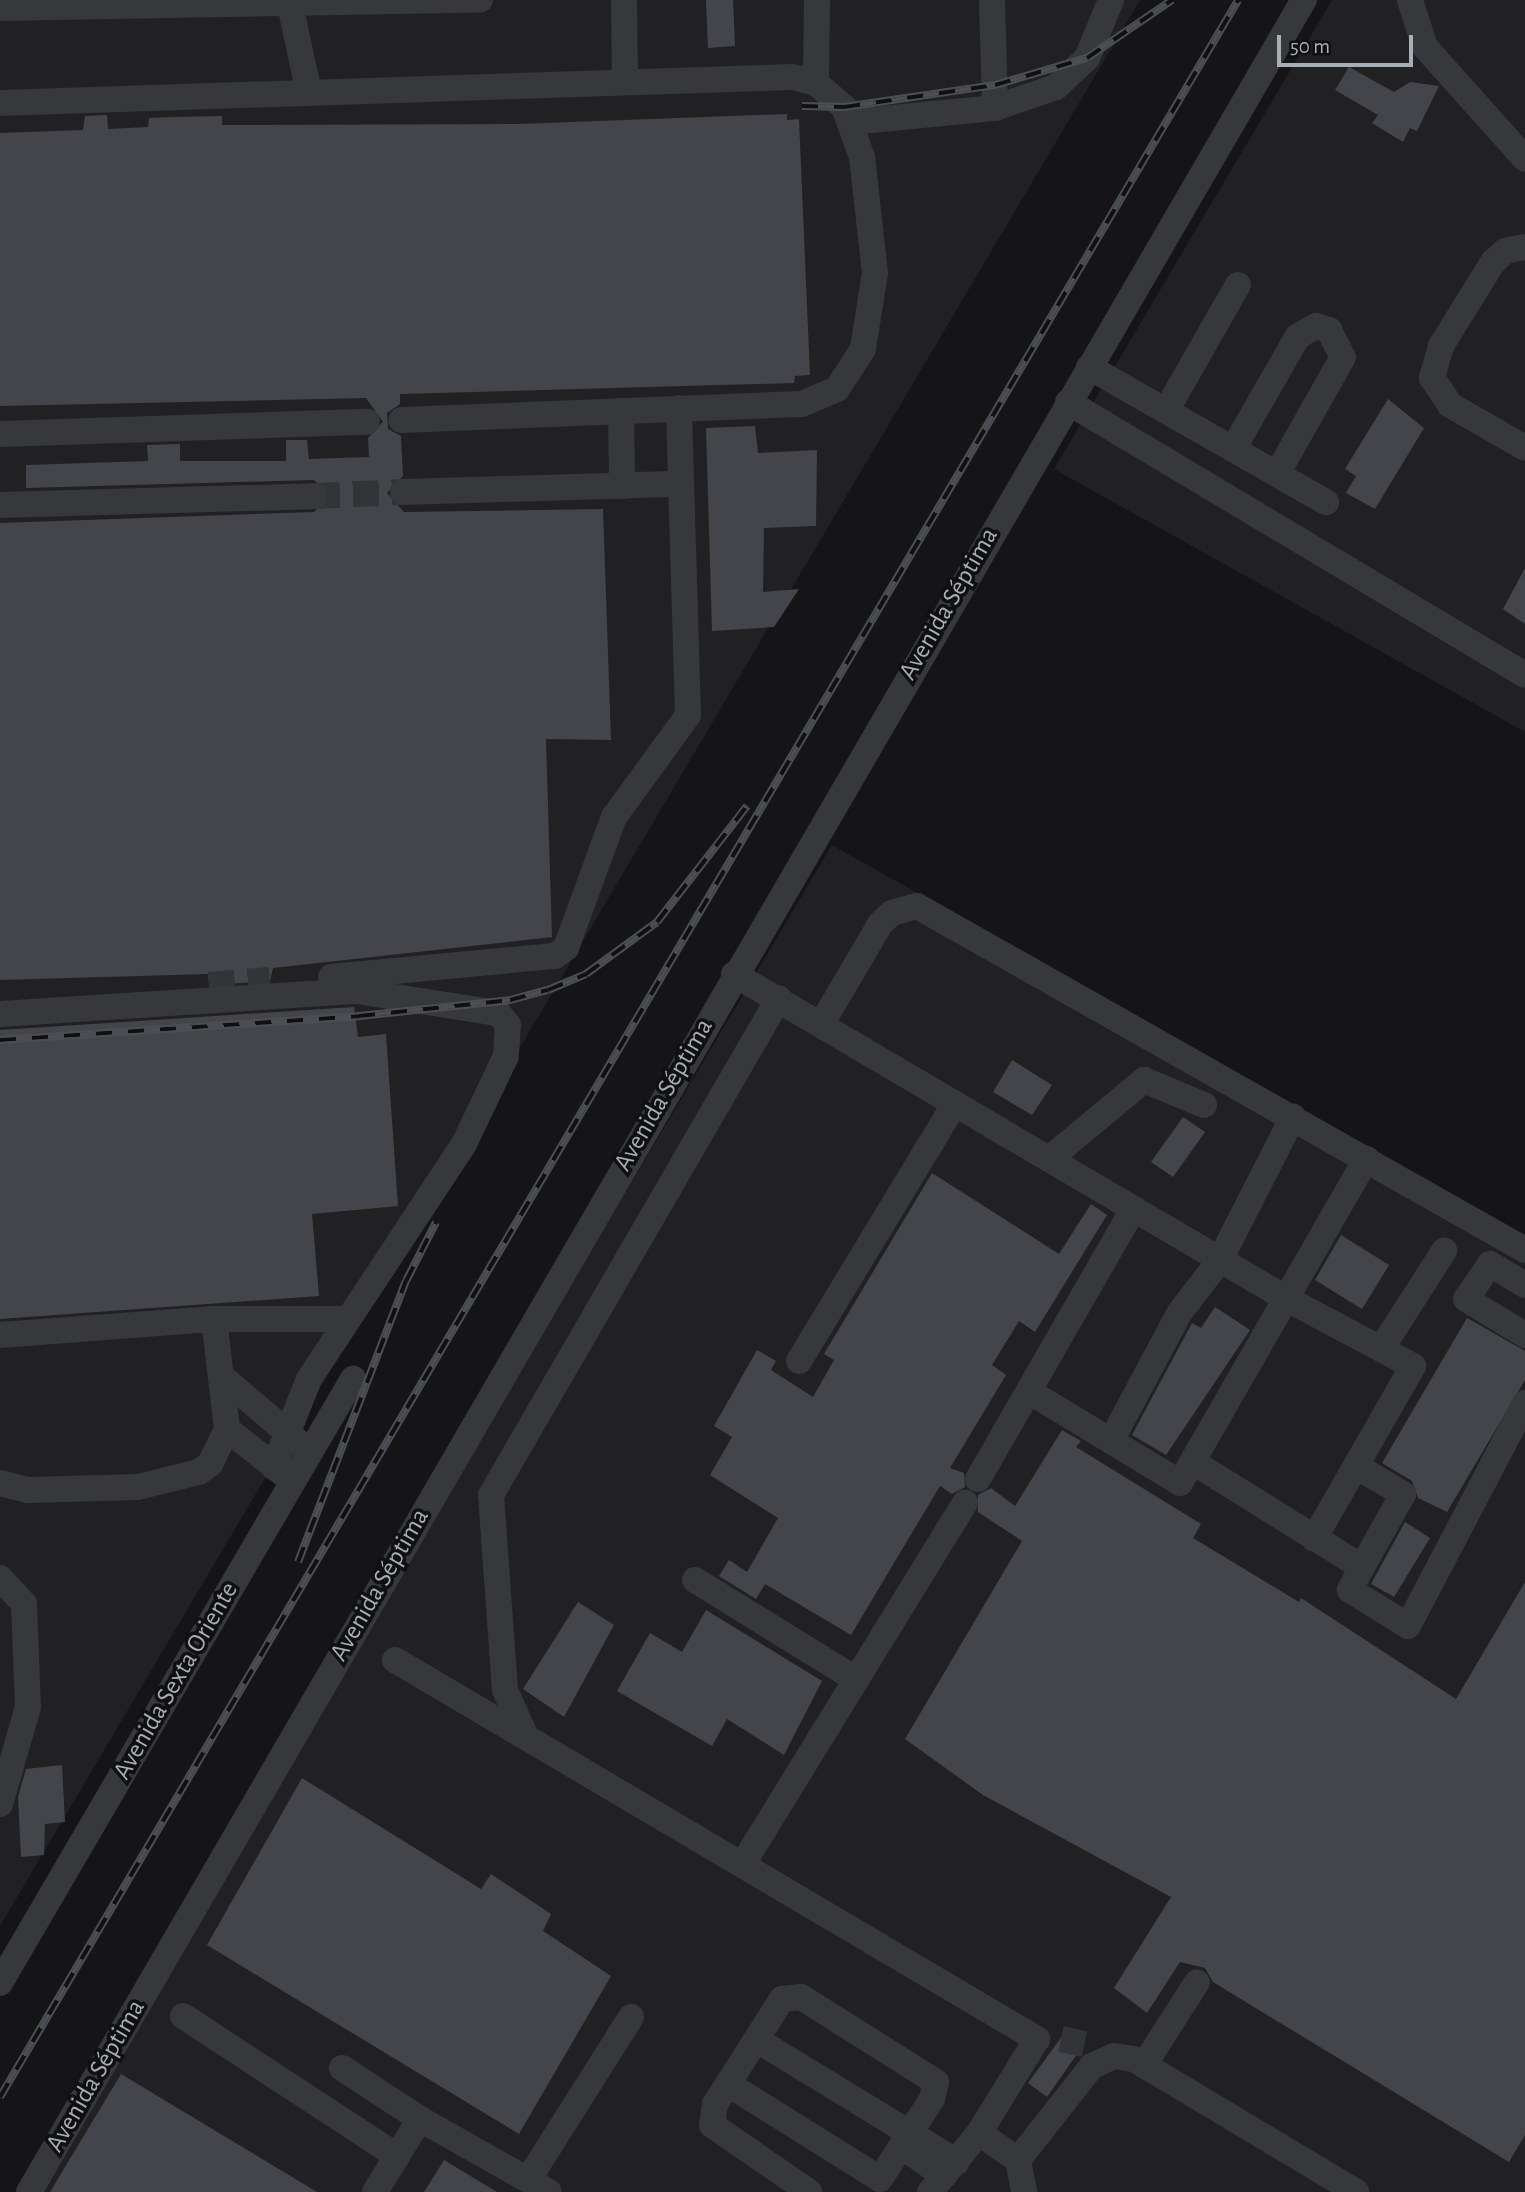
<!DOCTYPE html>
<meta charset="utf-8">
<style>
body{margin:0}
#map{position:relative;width:1525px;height:2192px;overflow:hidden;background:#151517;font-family:"Alegreya Sans",sans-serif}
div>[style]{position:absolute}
.built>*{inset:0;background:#212124}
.building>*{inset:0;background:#44454a}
.minor-tunnel>*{height:26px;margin-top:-13px;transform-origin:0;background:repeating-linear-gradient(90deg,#323437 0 26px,transparent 0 39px)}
.minor>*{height:26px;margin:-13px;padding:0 13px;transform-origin:13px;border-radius:13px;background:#36383c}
.rail>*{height:8px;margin-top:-4px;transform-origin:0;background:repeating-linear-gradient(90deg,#101012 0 16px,#4b4e52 0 32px);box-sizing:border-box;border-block:2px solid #4b4e52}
span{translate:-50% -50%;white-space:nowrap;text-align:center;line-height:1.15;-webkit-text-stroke:7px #101012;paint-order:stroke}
.street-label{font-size:26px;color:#a8aeb6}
.scale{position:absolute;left:1277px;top:35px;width:136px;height:32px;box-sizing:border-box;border:4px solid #a8aeb6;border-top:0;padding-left:9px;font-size:21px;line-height:24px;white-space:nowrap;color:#a8aeb6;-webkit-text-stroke:5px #101012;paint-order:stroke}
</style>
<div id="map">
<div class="built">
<i style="clip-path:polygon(0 0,1140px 0,0 1926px)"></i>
<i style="clip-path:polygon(1332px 0,1525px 0,1525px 732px,1054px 469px)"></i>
<i style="clip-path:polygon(832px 845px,1525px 1235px,1525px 2192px,32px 2192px)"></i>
</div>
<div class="building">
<i style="clip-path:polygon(706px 0,733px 0,735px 46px,708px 48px)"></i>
<i style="clip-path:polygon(1349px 67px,1394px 92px,1410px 82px,1439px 86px,1417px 131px,1410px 128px,1403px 142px,1372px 123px,1378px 115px,1335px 90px)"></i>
<i style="clip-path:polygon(787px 114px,787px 120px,799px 119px,810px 375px,795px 376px,794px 383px,400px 394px,400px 404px,387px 413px,388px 429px,401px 436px,403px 476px,387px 493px,404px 512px,603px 509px,611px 740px,546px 739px,552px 937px,273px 968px,270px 981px,209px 985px,208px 974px,0 980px,0 523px,314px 512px,330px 496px,314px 480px,26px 488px,26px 465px,148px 461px,147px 445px,180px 444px,180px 461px,286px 461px,286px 440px,307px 440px,309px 459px,369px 457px,368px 438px,383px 422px,366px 398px,0 406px,0 133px,83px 130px,85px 116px,107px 115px,108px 129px,148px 127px,149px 118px,173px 117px,222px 116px,222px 125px,519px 124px)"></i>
<i style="clip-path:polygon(1388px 399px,1424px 428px,1375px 509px,1346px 493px,1356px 476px,1345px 469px)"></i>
<i style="clip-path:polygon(755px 426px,758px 453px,817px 450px,816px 526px,764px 528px,763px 592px,799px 589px,774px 627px,712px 631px,706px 428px)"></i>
<i style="clip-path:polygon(1525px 568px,1525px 624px,1503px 609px)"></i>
<i style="clip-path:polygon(354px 1007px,358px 1037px,386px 1034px,398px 1206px,312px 1214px,319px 1296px,0 1319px,0 1030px)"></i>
<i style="clip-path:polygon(1012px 1060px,1052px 1085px,1032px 1115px,993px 1092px)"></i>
<i style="clip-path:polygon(1183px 1117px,1205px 1132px,1173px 1177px,1151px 1162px)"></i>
<i style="clip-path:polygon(932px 1173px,1059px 1254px,1091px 1204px,1107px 1215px,1035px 1332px,1019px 1321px,992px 1365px,1006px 1375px,950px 1468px,964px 1473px,965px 1487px,952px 1494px,940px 1486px,851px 1635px,765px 1584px,756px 1599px,719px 1576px,729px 1560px,747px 1572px,778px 1518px,710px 1475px,732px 1437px,714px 1426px,757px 1350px,776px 1361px,771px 1370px,813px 1397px,834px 1360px,824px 1354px)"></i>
<i style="clip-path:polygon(1341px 1235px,1389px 1265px,1362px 1309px,1315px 1280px)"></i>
<i style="clip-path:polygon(1215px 1307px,1250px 1330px,1166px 1455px,1132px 1435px,1192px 1323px,1201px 1328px)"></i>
<i style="clip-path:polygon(1467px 1318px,1525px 1351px,1525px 1380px,1447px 1512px,1418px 1498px,1412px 1481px,1382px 1463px)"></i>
<i style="clip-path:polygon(1062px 1430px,1081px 1441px,1076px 1447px,1201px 1524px,1193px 1538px,1299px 1602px,1301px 1598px,1456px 1699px,1525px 1582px,1525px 2135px,1509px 2162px,1213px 1982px,1205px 1968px,1180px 1962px,1147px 2013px,1114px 1988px,1171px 1897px,983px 1795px,905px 1739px,1022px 1541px,978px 1512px,978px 1495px,991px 1488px,1015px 1506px)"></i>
<i style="clip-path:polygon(1405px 1522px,1430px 1538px,1394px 1597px,1371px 1584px)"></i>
<i style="clip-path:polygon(578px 1602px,614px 1625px,564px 1717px,523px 1689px)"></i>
<i style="clip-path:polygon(706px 1610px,822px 1681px,784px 1755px,727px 1719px,712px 1746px,617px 1691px,650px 1633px,682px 1652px)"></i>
<i style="clip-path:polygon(62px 1765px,65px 1822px,45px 1824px,44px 1855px,21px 1857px,18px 1797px,26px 1769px)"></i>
<i style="clip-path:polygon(302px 1778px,481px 1889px,491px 1874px,551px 1914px,543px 1931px,611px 1976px,519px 2134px,207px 1945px)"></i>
<i style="clip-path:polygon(1065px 2032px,1082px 2047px,1047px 2097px,1028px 2083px)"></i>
<i style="clip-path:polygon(121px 2074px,317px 2192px,50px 2192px)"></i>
<i style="clip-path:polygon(444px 2160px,497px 2192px,424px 2192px)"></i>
</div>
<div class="minor-tunnel">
<i style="left:314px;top:496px;width:89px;rotate:-2.6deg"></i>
<i style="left:209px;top:985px;width:61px;rotate:-4.7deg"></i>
<i style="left:1061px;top:2039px;width:24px;rotate:12deg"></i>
</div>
<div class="minor">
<i style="left:624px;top:0;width:82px;rotate:89.3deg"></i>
<i style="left:992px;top:0;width:108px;rotate:88.4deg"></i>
<i style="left:1410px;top:0;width:49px;rotate:72.3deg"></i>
<i style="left:1425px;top:47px;width:150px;rotate:48.2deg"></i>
<i style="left:290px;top:5px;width:85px;rotate:77.8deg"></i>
<i style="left:0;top:8px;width:480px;rotate:-1deg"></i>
<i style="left:816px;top:83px;width:83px;rotate:-89.3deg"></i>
<i style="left:0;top:103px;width:792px;rotate:-1.88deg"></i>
<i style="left:792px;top:77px;width:25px;rotate:14deg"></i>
<i style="left:816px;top:83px;width:37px;rotate:41deg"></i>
<i style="left:844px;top:107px;width:53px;rotate:70.2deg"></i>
<i style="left:862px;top:157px;width:117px;rotate:83.6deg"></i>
<i style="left:875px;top:273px;width:77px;rotate:99deg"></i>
<i style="left:863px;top:349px;width:48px;rotate:123deg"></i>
<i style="left:837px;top:389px;width:39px;rotate:157deg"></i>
<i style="left:801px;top:404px;width:400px;rotate:177.7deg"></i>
<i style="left:851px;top:122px;width:145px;rotate:-5.6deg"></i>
<i style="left:995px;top:108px;width:65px;rotate:-19deg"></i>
<i style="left:1056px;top:87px;width:42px;rotate:-43.1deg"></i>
<i style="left:1087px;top:58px;width:63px;rotate:-67.5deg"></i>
<i style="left:1525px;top:247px;width:20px;rotate:169deg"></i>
<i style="left:1505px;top:251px;width:16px;rotate:137deg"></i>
<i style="left:1493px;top:262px;width:99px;rotate:121.8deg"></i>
<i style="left:1441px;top:346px;width:33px;rotate:106deg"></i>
<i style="left:1432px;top:378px;width:32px;rotate:56deg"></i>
<i style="left:1450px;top:405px;width:86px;rotate:29.8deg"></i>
<i style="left:1089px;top:367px;width:273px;rotate:29.7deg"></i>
<i style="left:1068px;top:402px;width:532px;rotate:30.85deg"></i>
<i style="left:621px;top:411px;width:75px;rotate:89.2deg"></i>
<i style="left:1166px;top:411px;width:145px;rotate:-60.3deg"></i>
<i style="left:0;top:434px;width:367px;rotate:-1.9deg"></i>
<i style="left:1233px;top:449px;width:130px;rotate:-60.1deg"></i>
<i style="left:1298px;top:336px;width:21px;rotate:-29deg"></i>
<i style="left:1316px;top:326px;width:14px;rotate:17deg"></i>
<i style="left:1329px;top:330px;width:30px;rotate:63deg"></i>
<i style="left:1343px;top:357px;width:134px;rotate:119.4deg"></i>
<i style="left:403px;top:492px;width:277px;rotate:-1.7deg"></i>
<i style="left:0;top:505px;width:314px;rotate:-1.6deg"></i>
<i style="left:734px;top:974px;width:641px;rotate:30.44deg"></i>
<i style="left:1287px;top:1299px;width:143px;rotate:28deg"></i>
<i style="left:1413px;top:1366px;width:199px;rotate:119.8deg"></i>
<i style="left:331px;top:977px;width:225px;rotate:-5.4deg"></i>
<i style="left:555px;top:956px;width:14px;rotate:-36deg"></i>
<i style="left:566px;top:948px;width:140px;rotate:-69.9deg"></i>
<i style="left:614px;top:817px;width:126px;rotate:-54deg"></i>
<i style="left:688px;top:715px;width:307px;rotate:-91.7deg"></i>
<i style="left:0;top:1014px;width:358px;rotate:-3.7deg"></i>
<i style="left:357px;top:991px;width:143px;rotate:8.9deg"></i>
<i style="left:498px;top:1013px;width:16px;rotate:50deg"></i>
<i style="left:508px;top:1025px;width:31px;rotate:94deg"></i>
<i style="left:506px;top:1056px;width:98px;rotate:115.5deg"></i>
<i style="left:464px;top:1144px;width:282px;rotate:123.4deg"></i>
<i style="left:309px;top:1379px;width:95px;rotate:111.7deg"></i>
<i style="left:822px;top:1023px;width:115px;rotate:-59.6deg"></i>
<i style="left:880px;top:924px;width:16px;rotate:-43deg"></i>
<i style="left:892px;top:913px;width:26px;rotate:-16deg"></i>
<i style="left:917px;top:906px;width:699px;rotate:29.5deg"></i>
<i style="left:1049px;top:1159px;width:124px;rotate:-39.7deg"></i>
<i style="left:1144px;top:1080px;width:65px;rotate:22.6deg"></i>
<i style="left:1525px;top:1285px;width:41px;rotate:-149deg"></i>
<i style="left:1490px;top:1264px;width:42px;rotate:124.4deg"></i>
<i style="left:1466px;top:1299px;width:69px;rotate:31.4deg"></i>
<i style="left:0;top:1335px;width:215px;rotate:-4.3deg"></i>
<i style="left:1381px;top:1349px;width:117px;rotate:-57.3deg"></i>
<i style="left:799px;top:1361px;width:301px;rotate:-58.8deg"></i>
<i style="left:221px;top:1376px;width:108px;rotate:40.5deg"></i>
<i style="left:1030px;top:1392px;width:175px;rotate:31.2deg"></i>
<i style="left:1180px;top:1483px;width:374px;rotate:-60.1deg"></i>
<i style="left:227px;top:1429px;width:75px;rotate:38.5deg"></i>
<i style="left:1111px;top:1441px;width:146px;rotate:-61.9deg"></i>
<i style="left:1180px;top:1312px;width:66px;rotate:-52.4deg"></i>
<i style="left:1220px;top:1260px;width:161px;rotate:-63deg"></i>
<i style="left:1193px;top:1462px;width:199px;rotate:31.9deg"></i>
<i style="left:1362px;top:1567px;width:26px;rotate:118deg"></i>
<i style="left:1350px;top:1590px;width:68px;rotate:31.8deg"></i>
<i style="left:1408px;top:1626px;width:252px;rotate:-62.3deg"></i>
<i style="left:1356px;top:1466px;width:55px;rotate:30.8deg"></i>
<i style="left:1403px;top:1494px;width:84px;rotate:119.3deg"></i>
<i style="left:978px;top:1479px;width:311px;rotate:-60.1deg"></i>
<i style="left:0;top:1483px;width:29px;rotate:14deg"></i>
<i style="left:28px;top:1490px;width:110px;rotate:-1.6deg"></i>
<i style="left:138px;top:1487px;width:63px;rotate:-13.8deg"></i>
<i style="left:199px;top:1472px;width:14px;rotate:-36deg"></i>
<i style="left:210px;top:1464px;width:39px;rotate:-64deg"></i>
<i style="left:227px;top:1429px;width:111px;rotate:-96.7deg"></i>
<i style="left:214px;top:1319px;width:134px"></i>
<i style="left:0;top:1578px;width:35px;rotate:47deg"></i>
<i style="left:24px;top:1604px;width:103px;rotate:87.8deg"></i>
<i style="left:28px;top:1707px;width:101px;rotate:106.1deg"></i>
<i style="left:695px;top:1580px;width:190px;rotate:31.7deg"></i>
<i style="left:395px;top:1660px;width:746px;rotate:30.56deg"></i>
<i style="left:1037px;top:2039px;width:110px;rotate:121.7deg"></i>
<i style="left:526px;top:1737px;width:51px;rotate:-114.1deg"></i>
<i style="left:505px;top:1690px;width:196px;rotate:-94.1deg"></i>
<i style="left:491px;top:1495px;width:574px;rotate:-59.91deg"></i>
<i style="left:744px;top:1862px;width:422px;rotate:-58.4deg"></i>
<i style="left:0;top:1983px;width:700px;rotate:-59.7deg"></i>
<i style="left:183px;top:2016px;width:256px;rotate:33.2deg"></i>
<i style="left:397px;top:2156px;width:42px;rotate:121.4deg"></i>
<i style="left:757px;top:2040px;width:234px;rotate:31.4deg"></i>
<i style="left:1144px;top:2065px;width:98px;rotate:-57.4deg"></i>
<i style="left:342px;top:2068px;width:93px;rotate:33.2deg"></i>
<i style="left:728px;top:2084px;width:179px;rotate:32deg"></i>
<i style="left:880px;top:2179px;width:95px;rotate:-57deg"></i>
<i style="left:932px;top:2099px;width:17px;rotate:-77deg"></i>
<i style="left:936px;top:2082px;width:160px;rotate:-147.8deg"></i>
<i style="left:801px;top:1997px;width:19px;rotate:174deg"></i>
<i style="left:782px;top:1999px;width:125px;rotate:122.5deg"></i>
<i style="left:715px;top:2104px;width:21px;rotate:98deg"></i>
<i style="left:712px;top:2125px;width:118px;rotate:34.6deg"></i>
<i style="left:903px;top:2147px;width:50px;rotate:35.3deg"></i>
<i style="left:397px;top:2156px;width:44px;rotate:-58.1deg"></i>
<i style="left:420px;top:2119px;width:124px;rotate:29.5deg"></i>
<i style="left:528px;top:2180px;width:193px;rotate:-57.7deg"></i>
<i style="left:1018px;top:2160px;width:120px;rotate:-51.8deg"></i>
<i style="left:1092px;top:2066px;width:24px;rotate:-24deg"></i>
<i style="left:1114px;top:2056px;width:20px;rotate:9deg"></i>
<i style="left:1134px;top:2059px;width:259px;rotate:30.9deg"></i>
<i style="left:528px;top:2180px;width:24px;rotate:30deg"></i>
<i style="left:29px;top:2192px;width:2536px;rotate:-59.82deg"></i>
<i style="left:930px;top:2192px;width:77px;rotate:-50.3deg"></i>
<i style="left:979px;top:2133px;width:47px;rotate:34.7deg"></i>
<i style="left:1018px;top:2160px;width:33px;rotate:79deg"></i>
</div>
<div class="rail">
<i style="left:802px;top:106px;width:42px;rotate:1.4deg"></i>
<i style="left:844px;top:107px;width:153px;rotate:-8.3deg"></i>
<i style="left:995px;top:85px;width:96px;rotate:-16.4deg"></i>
<i style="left:1087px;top:58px;width:103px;rotate:-34.3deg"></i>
<i style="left:0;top:1040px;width:360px;rotate:-3.8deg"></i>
<i style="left:359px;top:1016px;width:152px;rotate:-6deg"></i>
<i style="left:510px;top:1000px;width:39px;rotate:-15deg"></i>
<i style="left:548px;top:990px;width:41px;rotate:-22.8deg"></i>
<i style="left:586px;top:974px;width:88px;rotate:-36.2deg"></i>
<i style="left:657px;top:922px;width:147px;rotate:-52.2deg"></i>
<i style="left:298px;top:1562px;width:301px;rotate:-69deg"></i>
<i style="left:406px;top:1281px;width:66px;rotate:-63deg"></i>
<i style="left:0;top:2097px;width:2435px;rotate:-59.44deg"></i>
</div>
<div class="street-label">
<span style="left:949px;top:604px;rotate:-60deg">Avenida Séptima</span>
<span style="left:664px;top:1095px;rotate:-60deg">Avenida Séptima</span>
<span style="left:380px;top:1585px;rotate:-60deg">Avenida Séptima</span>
<span style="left:176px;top:1681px;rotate:-60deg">Avenida Sexta Oriente</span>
<span style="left:96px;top:2076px;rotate:-60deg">Avenida Séptima</span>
</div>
<div class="scale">50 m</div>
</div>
